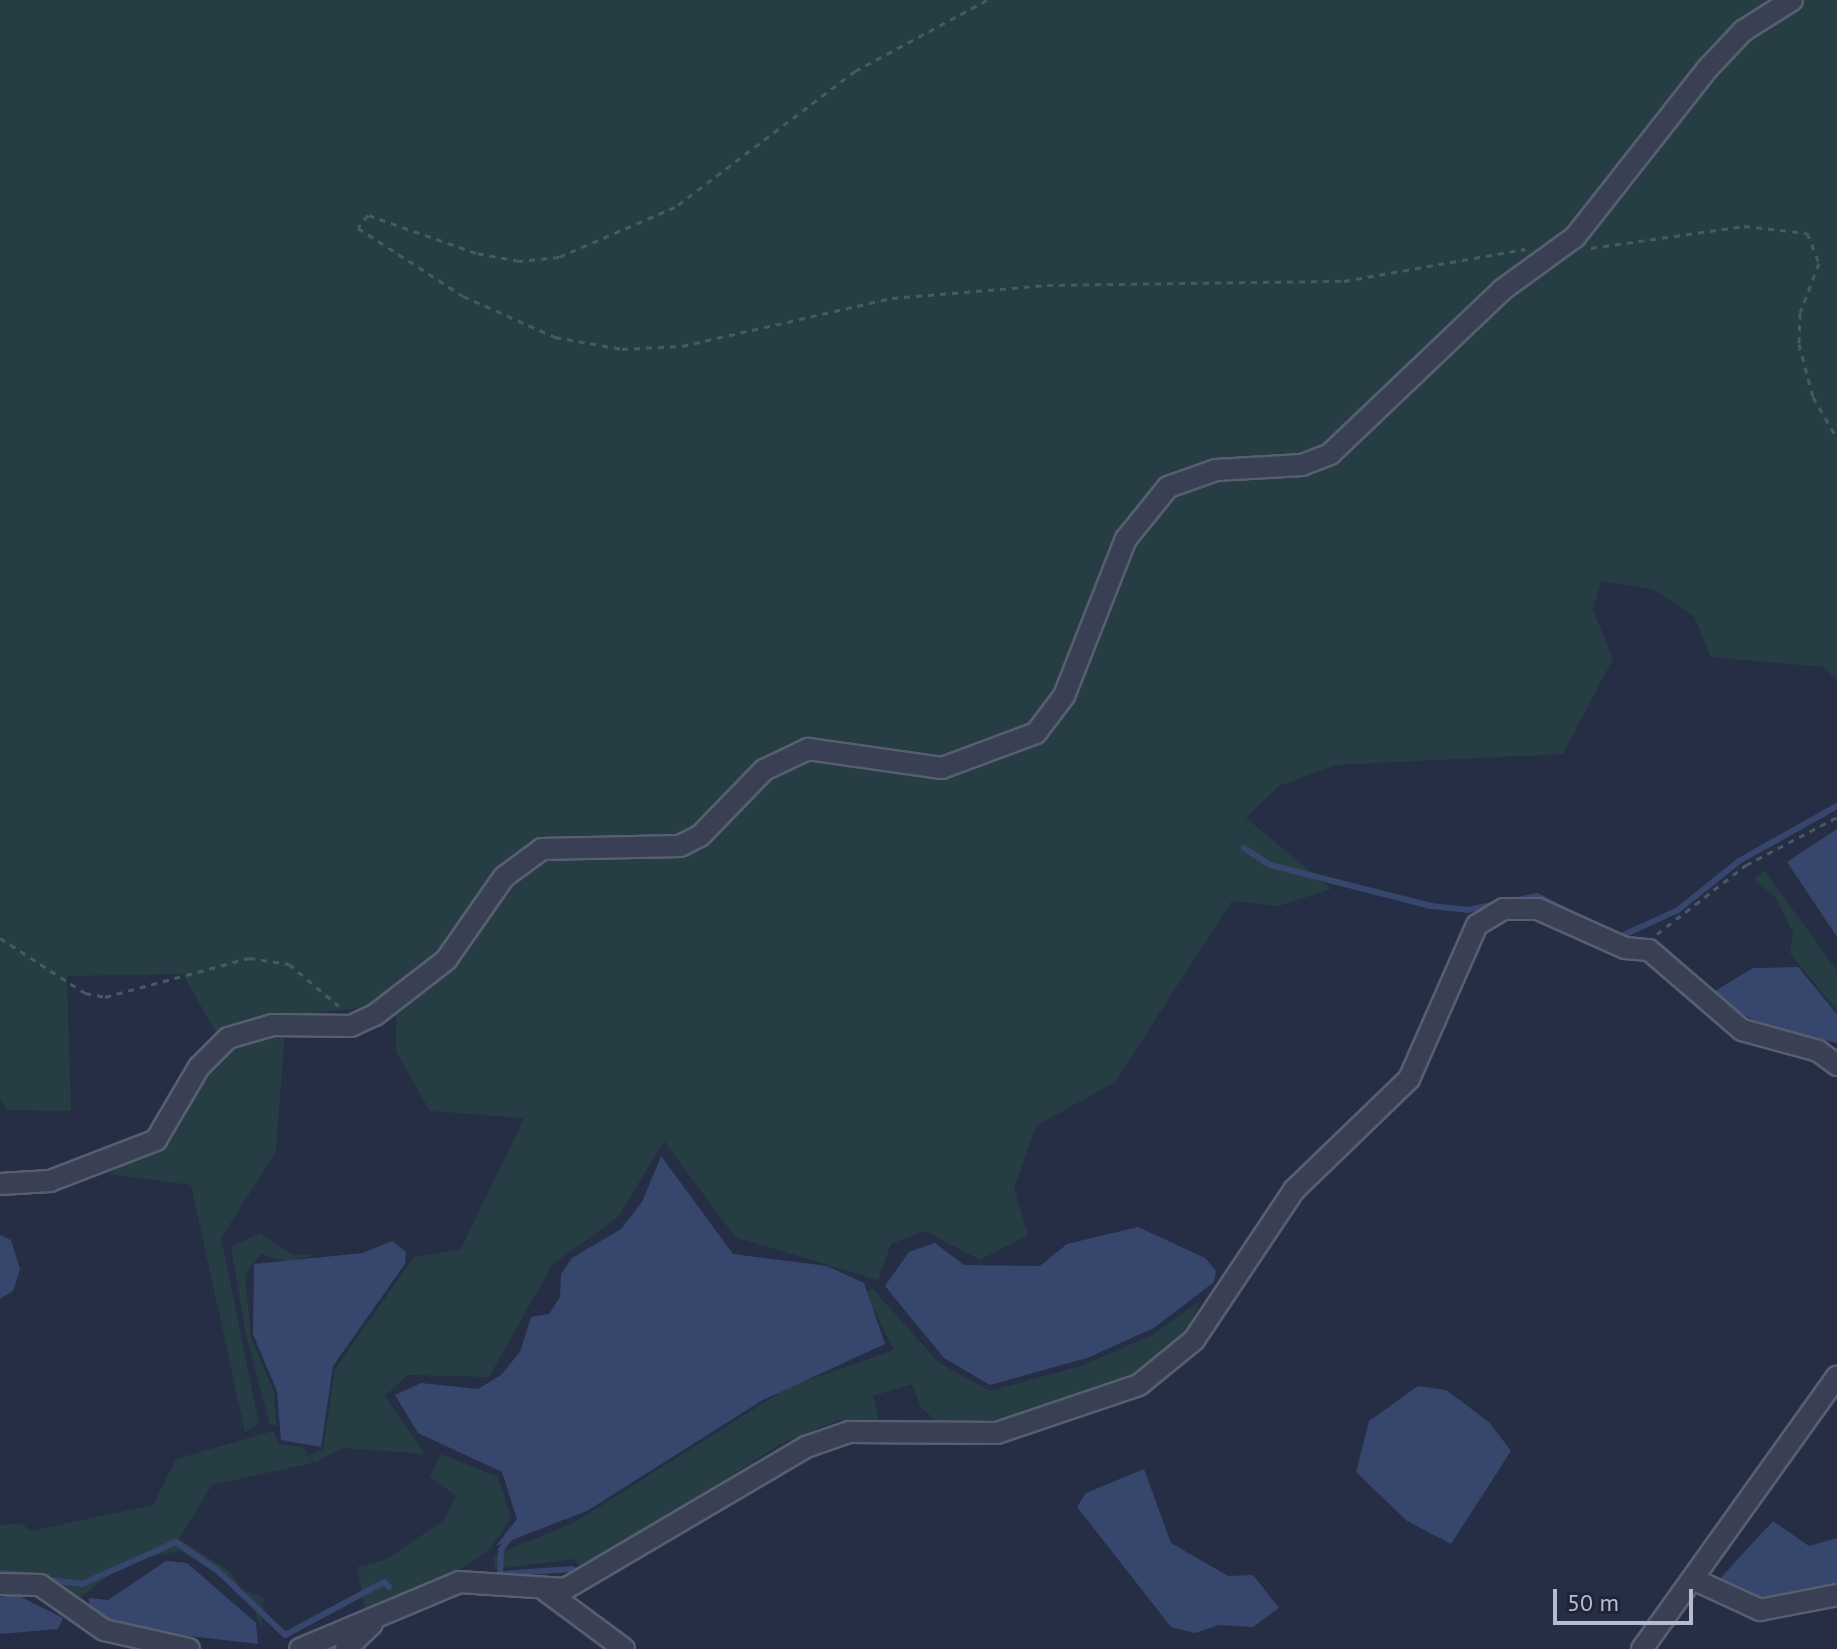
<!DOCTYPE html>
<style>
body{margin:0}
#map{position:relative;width:1837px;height:1649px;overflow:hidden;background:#252e44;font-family:"PT Sans",sans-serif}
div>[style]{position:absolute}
.green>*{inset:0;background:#273d44}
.water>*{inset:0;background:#37466c}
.stream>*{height:6px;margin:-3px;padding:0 3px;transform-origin:3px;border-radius:3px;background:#37466c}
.path>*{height:3px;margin-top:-1.5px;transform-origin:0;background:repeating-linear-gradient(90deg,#455a61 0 6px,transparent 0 12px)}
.roads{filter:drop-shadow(2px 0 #575e70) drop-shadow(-2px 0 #575e70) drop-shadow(0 2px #575e70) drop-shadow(0 -2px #575e70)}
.street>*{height:20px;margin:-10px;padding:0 10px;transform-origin:10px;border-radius:10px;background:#394053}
span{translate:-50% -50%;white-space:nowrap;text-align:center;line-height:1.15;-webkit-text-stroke:6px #1e2538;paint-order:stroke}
.scale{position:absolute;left:1553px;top:1589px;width:140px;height:36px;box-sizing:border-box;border:4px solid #b6bccd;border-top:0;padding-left:10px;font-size:24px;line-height:28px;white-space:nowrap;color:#b6bccd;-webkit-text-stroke:6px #1e2538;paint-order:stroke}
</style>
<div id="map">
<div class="green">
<i style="clip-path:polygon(0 0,1837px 0,1837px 681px,1824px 667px,1711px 657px,1694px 616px,1653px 589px,1601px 581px,1593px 610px,1613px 659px,1563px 754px,1336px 765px,1279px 786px,1246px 818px,1331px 889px,1279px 906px,1232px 901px,1115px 1082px,1036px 1126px,1014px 1188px,1028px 1235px,980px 1260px,925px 1231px,891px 1244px,878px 1280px,735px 1237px,664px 1141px,618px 1217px,552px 1265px,489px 1377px,408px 1375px,385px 1396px,425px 1454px,342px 1448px,314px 1463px,309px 1455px,323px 1449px,335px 1369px,414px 1257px,461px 1249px,524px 1118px,430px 1111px,396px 1052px,396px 1004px,286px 1016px,276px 1152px,221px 1238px,259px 1424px,245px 1432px,191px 1185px,107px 1174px,167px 1137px,221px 1042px,183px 974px,67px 976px,71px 1111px,7px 1110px,0 1099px)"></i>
<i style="clip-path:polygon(1764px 870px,1837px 971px,1837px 1011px,1790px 953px,1793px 933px,1776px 898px,1754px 879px)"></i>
<i style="clip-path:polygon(260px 1233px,293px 1255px,319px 1254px,287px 1262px,261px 1254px,245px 1275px,251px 1337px,274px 1392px,276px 1425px,270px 1425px,246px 1335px,231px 1247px)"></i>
<i style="clip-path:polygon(872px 1288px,939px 1363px,990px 1391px,1084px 1365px,1152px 1335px,1200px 1301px,1182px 1342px,1137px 1375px,1040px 1412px,973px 1426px,937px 1421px,921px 1408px,912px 1384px,873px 1396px,879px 1420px,838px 1420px,781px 1444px,581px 1571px,575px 1559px,495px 1569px,493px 1556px,575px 1522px,789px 1387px,894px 1350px,866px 1293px)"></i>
<i style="clip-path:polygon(273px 1431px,279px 1444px,303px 1447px,312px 1463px,212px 1485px,179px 1539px,230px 1572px,241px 1589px,264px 1598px,261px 1627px,254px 1609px,221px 1576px,180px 1551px,125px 1562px,79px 1599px,56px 1583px,0 1577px,0 1525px,21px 1523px,31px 1531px,153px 1505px,176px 1459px)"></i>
<i style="clip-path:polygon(441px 1454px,498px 1477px,511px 1518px,490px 1549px,457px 1572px,365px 1609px,357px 1567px,385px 1560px,444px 1520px,456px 1496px,430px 1477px)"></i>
</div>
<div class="water">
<i style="clip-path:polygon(1837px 829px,1837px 937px,1787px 862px)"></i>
<i style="clip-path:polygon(1798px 967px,1837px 1014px,1837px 1043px,1763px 1026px,1710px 994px,1753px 968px)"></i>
<i style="clip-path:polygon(661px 1156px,733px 1254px,827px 1266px,864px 1283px,885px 1344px,761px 1401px,587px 1511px,496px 1546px,517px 1519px,502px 1472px,418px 1433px,395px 1395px,421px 1383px,478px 1389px,501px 1375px,520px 1352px,531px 1317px,549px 1314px,560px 1297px,561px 1274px,572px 1258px,621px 1229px,642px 1202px)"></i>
<i style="clip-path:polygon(1138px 1227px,1205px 1258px,1216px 1271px,1214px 1282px,1154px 1328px,1087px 1358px,990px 1385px,944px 1358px,885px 1286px,909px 1252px,935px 1243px,964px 1265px,1040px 1266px,1067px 1244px)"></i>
<i style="clip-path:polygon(0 1235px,11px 1240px,20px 1269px,13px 1291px,0 1299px)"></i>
<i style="clip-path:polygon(392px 1241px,406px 1252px,405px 1264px,333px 1366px,321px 1447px,281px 1440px,277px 1391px,253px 1334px,254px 1264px,363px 1253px)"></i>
<i style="clip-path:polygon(1418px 1386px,1446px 1390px,1489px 1422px,1511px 1451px,1451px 1544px,1407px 1521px,1356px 1472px,1369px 1421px)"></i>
<i style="clip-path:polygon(1144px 1469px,1171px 1543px,1228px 1576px,1253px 1575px,1279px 1608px,1253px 1627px,1219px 1625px,1195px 1633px,1171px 1627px,1077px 1507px,1086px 1493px)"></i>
<i style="clip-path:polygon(1773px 1521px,1809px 1546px,1837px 1538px,1837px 1588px,1758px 1604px,1715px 1584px)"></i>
<i style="clip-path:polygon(166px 1561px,187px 1563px,256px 1623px,258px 1644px,138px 1630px,89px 1611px,89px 1598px,108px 1600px)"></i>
<i style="clip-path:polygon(17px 1595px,63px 1618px,58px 1629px,0 1634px,0 1597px)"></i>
</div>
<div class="stream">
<i style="left:1244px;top:848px;width:31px;rotate:33deg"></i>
<i style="left:1270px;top:865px;width:166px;rotate:14.3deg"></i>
<i style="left:1431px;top:906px;width:36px;rotate:6deg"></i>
<i style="left:1467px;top:910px;width:71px;rotate:-11.3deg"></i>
<i style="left:1537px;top:896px;width:46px;rotate:27.1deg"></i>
<i style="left:1621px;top:936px;width:63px;rotate:-24.5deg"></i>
<i style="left:1678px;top:910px;width:78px;rotate:-38.8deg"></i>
<i style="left:1739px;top:861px;width:112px;rotate:-29.3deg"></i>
<i style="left:511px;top:1536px;width:17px;rotate:126deg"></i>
<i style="left:501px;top:1550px;width:24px;rotate:92deg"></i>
<i style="left:500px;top:1574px;width:73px;rotate:-3.9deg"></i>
<i style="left:0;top:1573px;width:36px;rotate:5deg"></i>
<i style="left:46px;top:1580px;width:36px;rotate:6deg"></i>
<i style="left:82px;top:1584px;width:103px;rotate:-24.1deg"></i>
<i style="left:176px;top:1542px;width:50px;rotate:34.3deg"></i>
<i style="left:217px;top:1570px;width:94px;rotate:43.7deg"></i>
<i style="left:285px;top:1635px;width:112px;rotate:-28.2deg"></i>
<i style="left:384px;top:1582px;width:7px;rotate:45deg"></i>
</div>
<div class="path">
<i style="left:987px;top:0;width:150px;rotate:151.7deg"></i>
<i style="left:855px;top:71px;width:226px;rotate:142.9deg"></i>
<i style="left:675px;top:207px;width:126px;rotate:156.7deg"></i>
<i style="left:559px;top:257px;width:40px;rotate:174.3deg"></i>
<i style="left:519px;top:261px;width:44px;rotate:-169.5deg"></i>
<i style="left:476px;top:253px;width:114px;rotate:-160.6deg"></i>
<i style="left:368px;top:215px;width:16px;rotate:128deg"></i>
<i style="left:358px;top:228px;width:125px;rotate:32.9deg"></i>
<i style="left:463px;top:296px;width:101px;rotate:24deg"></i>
<i style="left:555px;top:337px;width:68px;rotate:10.2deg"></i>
<i style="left:622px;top:349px;width:60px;rotate:-2.9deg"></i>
<i style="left:682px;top:346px;width:215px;rotate:-12.9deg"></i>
<i style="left:892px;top:298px;width:156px;rotate:-4.8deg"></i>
<i style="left:1047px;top:285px;width:297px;rotate:-0.8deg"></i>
<i style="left:1344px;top:281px;width:184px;rotate:-10deg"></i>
<i style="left:1591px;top:248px;width:155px;rotate:-8.2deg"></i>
<i style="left:1744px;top:226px;width:63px;rotate:6.3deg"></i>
<i style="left:1807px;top:233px;width:32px;rotate:68deg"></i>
<i style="left:1819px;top:263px;width:53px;rotate:110.8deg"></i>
<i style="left:1800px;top:313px;width:31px;rotate:92deg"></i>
<i style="left:1799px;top:344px;width:55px;rotate:75.2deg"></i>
<i style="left:1813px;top:397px;width:48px;rotate:59.7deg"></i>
<i style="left:1657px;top:934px;width:113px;rotate:-37.8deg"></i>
<i style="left:1746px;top:865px;width:103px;rotate:-27.8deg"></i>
<i style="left:0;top:938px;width:101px;rotate:32.9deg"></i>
<i style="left:85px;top:993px;width:20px;rotate:11deg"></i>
<i style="left:105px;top:997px;width:149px;rotate:-15.2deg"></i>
<i style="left:249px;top:958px;width:40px;rotate:8.5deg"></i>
<i style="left:289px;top:964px;width:65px;rotate:40deg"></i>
</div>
<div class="roads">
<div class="street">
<i style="left:0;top:1184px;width:50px;rotate:-3.4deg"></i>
<i style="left:50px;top:1181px;width:114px;rotate:-21.1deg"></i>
<i style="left:156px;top:1140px;width:85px;rotate:-59.5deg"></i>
<i style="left:199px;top:1067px;width:41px;rotate:-45deg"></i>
<i style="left:228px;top:1038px;width:47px;rotate:-16.1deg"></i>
<i style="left:273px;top:1025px;width:78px;rotate:0.7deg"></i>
<i style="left:351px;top:1026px;width:26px;rotate:-25deg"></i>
<i style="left:375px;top:1015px;width:90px;rotate:-37.8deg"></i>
<i style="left:446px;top:960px;width:101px;rotate:-55.1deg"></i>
<i style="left:504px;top:877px;width:47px;rotate:-36.4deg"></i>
<i style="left:542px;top:849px;width:138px;rotate:-1.2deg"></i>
<i style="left:680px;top:846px;width:22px;rotate:-27deg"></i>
<i style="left:700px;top:836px;width:92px;rotate:-45.9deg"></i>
<i style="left:764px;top:770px;width:49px;rotate:-25.5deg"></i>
<i style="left:808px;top:749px;width:135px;rotate:8.1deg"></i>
<i style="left:942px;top:768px;width:100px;rotate:-20.4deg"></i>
<i style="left:1036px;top:733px;width:46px;rotate:-52.9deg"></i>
<i style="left:1064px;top:696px;width:169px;rotate:-68.5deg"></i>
<i style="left:1126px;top:539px;width:67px;rotate:-51.1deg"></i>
<i style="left:1168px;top:487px;width:51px;rotate:-19.5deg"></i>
<i style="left:1216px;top:470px;width:86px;rotate:-3.3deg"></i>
<i style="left:1302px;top:465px;width:30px;rotate:-21deg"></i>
<i style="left:1330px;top:454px;width:238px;rotate:-43.6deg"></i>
<i style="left:1502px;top:290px;width:90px;rotate:-36deg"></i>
<i style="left:1575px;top:237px;width:216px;rotate:-51.8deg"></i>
<i style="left:1709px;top:67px;width:50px;rotate:-46.6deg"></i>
<i style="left:1743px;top:31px;width:58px;rotate:-32.3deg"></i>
<i style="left:1695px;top:1580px;width:72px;rotate:24.8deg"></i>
<i style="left:1760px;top:1610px;width:78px;rotate:-11deg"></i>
<i style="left:0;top:1584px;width:40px;rotate:1.4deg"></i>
<i style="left:40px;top:1585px;width:78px;rotate:35.1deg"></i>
<i style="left:104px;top:1630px;width:87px;rotate:12.6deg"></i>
<i style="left:546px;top:1591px;width:97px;rotate:36.6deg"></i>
<i style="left:300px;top:1649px;width:173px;rotate:-22.8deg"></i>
<i style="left:459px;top:1582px;width:106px;rotate:3.8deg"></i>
<i style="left:565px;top:1589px;width:280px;rotate:-30.5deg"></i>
<i style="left:806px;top:1447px;width:46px;rotate:-19.2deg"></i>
<i style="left:849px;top:1432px;width:148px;rotate:0.4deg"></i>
<i style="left:997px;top:1433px;width:150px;rotate:-18.7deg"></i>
<i style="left:1139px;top:1385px;width:71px;rotate:-39.3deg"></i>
<i style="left:1194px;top:1340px;width:180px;rotate:-56.3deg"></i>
<i style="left:1294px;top:1190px;width:160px;rotate:-44deg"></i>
<i style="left:1409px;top:1079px;width:168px;rotate:-66.2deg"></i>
<i style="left:1477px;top:925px;width:31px;rotate:-31deg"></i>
<i style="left:1504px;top:909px;width:34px"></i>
<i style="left:1538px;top:909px;width:95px;rotate:24.1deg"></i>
<i style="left:1625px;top:948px;width:24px;rotate:5deg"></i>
<i style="left:1649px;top:950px;width:123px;rotate:40.7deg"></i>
<i style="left:1742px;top:1030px;width:79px;rotate:15.4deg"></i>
<i style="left:1818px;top:1051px;width:24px;rotate:36deg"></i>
<i style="left:346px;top:1649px;width:36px;rotate:-44deg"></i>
<i style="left:1642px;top:1649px;width:335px;rotate:-54.4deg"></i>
</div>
</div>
<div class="scale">50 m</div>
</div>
